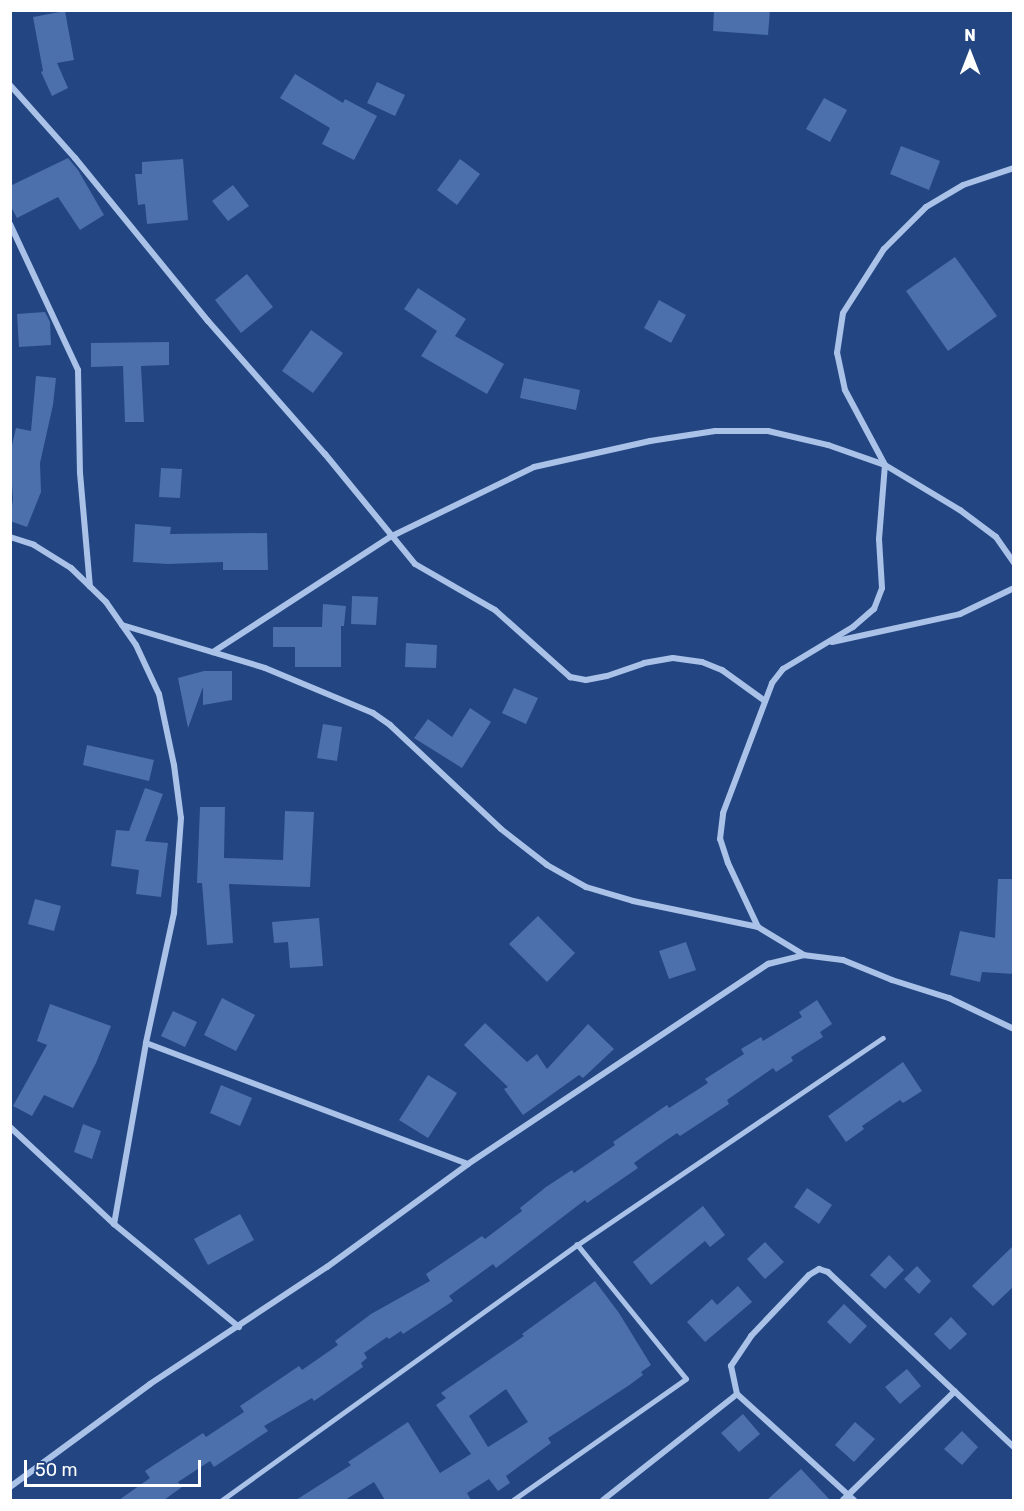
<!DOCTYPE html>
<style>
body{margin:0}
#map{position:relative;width:1024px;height:1511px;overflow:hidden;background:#234682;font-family:Rubik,sans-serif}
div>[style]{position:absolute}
.building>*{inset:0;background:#4b70ab}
.service>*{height:4.5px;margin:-2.25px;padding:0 2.25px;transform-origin:2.25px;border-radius:2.25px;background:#aac2e8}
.minor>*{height:6px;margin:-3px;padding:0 3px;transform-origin:3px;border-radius:3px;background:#aac2e8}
span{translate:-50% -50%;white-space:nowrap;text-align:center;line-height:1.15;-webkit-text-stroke:4.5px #234682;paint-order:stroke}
.frame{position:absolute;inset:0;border:12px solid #fff;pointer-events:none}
.north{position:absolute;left:940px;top:24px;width:60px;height:60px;-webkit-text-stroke:4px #234682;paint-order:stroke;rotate:0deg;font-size:16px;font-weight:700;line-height:24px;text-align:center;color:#fff}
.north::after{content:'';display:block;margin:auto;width:21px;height:27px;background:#fff;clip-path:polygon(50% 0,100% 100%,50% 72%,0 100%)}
.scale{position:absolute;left:24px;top:1460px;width:177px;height:27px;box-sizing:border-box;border:3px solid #fff;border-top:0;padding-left:8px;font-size:18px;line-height:21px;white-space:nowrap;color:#fff;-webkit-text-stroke:4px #234682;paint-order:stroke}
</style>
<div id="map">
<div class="building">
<i style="clip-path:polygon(714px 10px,770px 10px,768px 35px,713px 31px)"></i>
<i style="clip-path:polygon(65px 11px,74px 60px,57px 63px,68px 88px,52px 96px,41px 72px,43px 71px,33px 17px)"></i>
<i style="clip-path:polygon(295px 74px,343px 103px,345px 99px,377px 116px,354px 160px,322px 144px,330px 128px,280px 98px)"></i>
<i style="clip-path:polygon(377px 82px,405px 95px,395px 116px,367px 103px)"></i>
<i style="clip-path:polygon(824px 98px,847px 110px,830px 142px,806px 129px)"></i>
<i style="clip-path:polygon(901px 146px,940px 161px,929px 190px,890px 174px)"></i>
<i style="clip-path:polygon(68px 158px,78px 170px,104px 215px,80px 230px,58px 197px,17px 218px,10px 205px,10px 186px)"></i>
<i style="clip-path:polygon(183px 159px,188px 220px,147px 224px,145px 204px,138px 205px,135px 174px,142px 174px,142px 162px)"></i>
<i style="clip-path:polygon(460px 159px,480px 174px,457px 205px,437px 190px)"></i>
<i style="clip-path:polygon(233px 185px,249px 206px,228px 221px,212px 201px)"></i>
<i style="clip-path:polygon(955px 257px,997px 316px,948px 351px,906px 291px)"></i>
<i style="clip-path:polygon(247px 274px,273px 307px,241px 333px,215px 300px)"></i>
<i style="clip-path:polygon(418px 288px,466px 319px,455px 336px,504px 364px,487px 394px,421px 356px,437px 331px,404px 309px)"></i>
<i style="clip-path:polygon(659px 300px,686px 315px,671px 343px,644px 328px)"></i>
<i style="clip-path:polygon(45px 312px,50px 322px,51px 345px,19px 347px,17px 314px)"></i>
<i style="clip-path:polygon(311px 330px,343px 353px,313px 393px,282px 371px)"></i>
<i style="clip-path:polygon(169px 342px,169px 365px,141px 366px,144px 422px,125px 422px,123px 366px,91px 367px,91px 343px)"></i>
<i style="clip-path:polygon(36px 376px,56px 378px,53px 405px,40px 463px,41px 492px,27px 527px,10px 521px,13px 499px,10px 454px,16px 428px,31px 431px)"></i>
<i style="clip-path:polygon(524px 378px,580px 390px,576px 410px,520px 398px)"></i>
<i style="clip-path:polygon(161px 468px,182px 469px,180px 498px,159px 497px)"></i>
<i style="clip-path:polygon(135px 524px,171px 527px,170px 534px,267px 533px,268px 570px,223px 570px,223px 562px,168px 564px,133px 562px)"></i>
<i style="clip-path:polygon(352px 596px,378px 597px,376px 625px,351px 624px)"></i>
<i style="clip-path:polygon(323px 604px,346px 606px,344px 626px,341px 626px,341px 667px,295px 667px,295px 647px,273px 647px,273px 627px,322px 627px)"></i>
<i style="clip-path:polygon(406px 643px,437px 645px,436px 668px,405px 667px)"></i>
<i style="clip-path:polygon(204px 671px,232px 671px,232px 700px,203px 705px,203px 687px,188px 728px,178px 678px)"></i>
<i style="clip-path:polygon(514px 688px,538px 698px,526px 724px,502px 713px)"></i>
<i style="clip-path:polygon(470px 708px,491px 722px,462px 768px,414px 738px,428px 719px,452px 737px)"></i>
<i style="clip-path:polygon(323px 724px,342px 727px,337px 761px,317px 758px)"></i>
<i style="clip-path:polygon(87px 745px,154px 760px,149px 781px,83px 765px)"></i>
<i style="clip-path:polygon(145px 788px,163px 794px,145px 841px,168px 843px,161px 897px,136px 894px,139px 870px,111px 866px,116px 830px,129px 831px)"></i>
<i style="clip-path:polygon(200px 807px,225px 807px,224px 858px,283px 860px,285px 811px,314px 812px,310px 887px,229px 884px,233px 943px,207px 945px,202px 883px,197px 883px)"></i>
<i style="clip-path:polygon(998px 879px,1014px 879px,1014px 974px,982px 972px,980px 982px,950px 975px,960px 931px,995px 938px)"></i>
<i style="clip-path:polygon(35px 899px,61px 906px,54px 931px,28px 924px)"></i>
<i style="clip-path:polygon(538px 916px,575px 953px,547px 982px,509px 944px)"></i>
<i style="clip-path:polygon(319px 918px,323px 966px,290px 968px,288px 942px,274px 943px,272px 922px)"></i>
<i style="clip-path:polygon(686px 942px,696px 970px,669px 979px,659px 951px)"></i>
<i style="clip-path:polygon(222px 998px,255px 1015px,236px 1051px,204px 1035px)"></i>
<i style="clip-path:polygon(817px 1000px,832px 1024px,820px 1032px,823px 1037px,791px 1057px,793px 1061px,776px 1072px,773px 1068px,727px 1100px,729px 1104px,680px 1136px,677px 1133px,645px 1155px,634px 1163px,638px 1168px,587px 1203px,585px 1200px,496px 1268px,493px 1264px,449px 1296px,453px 1301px,403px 1334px,401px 1331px,389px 1339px,387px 1337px,364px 1353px,367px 1358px,361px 1363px,363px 1367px,314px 1401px,312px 1398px,264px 1426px,268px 1431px,214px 1467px,210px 1461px,178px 1482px,182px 1487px,164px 1500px,119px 1500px,150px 1478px,145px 1471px,157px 1463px,203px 1433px,206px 1437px,244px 1412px,240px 1406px,299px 1366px,302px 1370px,338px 1345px,335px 1341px,371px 1314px,430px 1281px,426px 1274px,482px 1236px,485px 1239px,522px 1211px,520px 1208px,546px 1187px,572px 1170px,574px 1173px,615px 1145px,613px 1142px,667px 1105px,669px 1108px,708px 1083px,705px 1079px,744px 1054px,741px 1049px,761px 1037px,763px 1041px,802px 1017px,799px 1012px)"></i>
<i style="clip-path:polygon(50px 1004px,111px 1026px,96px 1063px,73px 1108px,44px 1095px,32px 1116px,13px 1106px,47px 1045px,37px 1041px)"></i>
<i style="clip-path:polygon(173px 1011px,197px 1022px,185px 1047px,161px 1036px)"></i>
<i style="clip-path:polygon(485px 1023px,527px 1062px,537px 1054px,547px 1069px,588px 1024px,614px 1049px,583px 1078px,579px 1075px,523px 1115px,504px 1089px,508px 1087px,464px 1045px)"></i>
<i style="clip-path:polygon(903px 1062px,922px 1091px,903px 1103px,900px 1100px,862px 1126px,864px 1129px,846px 1142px,828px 1116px)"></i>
<i style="clip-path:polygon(428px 1075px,457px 1093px,428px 1138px,399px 1120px)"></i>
<i style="clip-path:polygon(221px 1085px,252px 1098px,240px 1126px,210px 1113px)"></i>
<i style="clip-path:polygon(83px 1124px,101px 1131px,92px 1159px,74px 1152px)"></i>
<i style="clip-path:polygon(807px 1188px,832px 1205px,819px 1224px,794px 1207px)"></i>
<i style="clip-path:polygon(703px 1206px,725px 1235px,710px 1247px,705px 1241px,651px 1285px,633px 1262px)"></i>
<i style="clip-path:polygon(240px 1214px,254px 1240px,208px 1265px,194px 1239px)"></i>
<i style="clip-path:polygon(765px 1242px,784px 1262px,765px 1279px,747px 1259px)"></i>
<i style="clip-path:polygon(1014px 1245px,1014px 1286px,993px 1306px,972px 1286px)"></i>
<i style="clip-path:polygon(889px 1255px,904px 1270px,885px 1289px,870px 1275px)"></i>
<i style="clip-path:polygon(917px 1266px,931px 1281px,919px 1294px,904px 1279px)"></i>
<i style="clip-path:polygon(evenodd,595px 1281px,619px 1313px,651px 1365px,641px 1372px,643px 1375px,628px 1386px,548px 1438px,551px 1443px,506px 1476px,510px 1483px,498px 1491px,489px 1479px,467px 1493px,471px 1500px,385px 1500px,374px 1482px,345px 1500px,296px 1500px,351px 1465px,348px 1462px,408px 1422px,440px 1473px,471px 1454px,436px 1405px,446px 1398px,441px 1393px,524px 1336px,522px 1334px,595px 1281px,506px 1389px,528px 1422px,488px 1447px,469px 1416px,506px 1389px)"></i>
<i style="clip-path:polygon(738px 1286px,752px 1302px,705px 1342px,687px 1322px,712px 1299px,717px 1305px)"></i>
<i style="clip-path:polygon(844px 1304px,867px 1326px,850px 1344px,827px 1322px)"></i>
<i style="clip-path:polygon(951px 1317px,967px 1334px,950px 1350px,934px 1334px)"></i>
<i style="clip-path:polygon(907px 1369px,921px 1386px,900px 1404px,885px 1387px)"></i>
<i style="clip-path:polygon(743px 1414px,760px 1434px,739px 1452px,721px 1433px)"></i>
<i style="clip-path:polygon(855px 1422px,875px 1439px,854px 1462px,835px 1445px)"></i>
<i style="clip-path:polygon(962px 1431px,978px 1447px,962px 1465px,944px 1449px)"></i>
<i style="clip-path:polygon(801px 1469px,830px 1500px,767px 1500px)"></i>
</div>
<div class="service">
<i style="left:222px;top:1500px;width:437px;rotate:-35.7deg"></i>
<i style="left:577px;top:1245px;width:369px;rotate:-34.1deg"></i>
<i style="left:513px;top:1500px;width:211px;rotate:-35deg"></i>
<i style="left:686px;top:1379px;width:173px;rotate:-129.1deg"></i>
</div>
<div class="minor">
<i style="left:10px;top:85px;width:98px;rotate:48.3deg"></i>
<i style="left:75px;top:158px;width:210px;rotate:50.8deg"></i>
<i style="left:208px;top:321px;width:177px;rotate:48.7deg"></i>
<i style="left:325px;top:454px;width:142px;rotate:50.7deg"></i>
<i style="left:415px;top:564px;width:92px;rotate:29.9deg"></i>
<i style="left:495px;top:610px;width:101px;rotate:41.8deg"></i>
<i style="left:570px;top:677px;width:16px;rotate:11deg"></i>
<i style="left:586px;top:680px;width:21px;rotate:-11deg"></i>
<i style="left:607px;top:676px;width:39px;rotate:-19deg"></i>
<i style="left:644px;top:663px;width:29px;rotate:-10deg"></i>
<i style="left:673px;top:658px;width:29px;rotate:8deg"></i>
<i style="left:702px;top:662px;width:22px;rotate:22deg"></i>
<i style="left:722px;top:670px;width:53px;rotate:35.8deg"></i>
<i style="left:10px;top:224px;width:161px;rotate:65deg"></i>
<i style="left:78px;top:370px;width:103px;rotate:88.9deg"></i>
<i style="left:80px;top:473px;width:114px;rotate:85deg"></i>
<i style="left:10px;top:537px;width:25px;rotate:18deg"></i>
<i style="left:34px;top:545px;width:44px;rotate:31.9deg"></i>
<i style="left:71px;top:568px;width:49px;rotate:44.2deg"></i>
<i style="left:106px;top:602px;width:52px;rotate:55.1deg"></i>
<i style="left:136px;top:645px;width:54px;rotate:64.9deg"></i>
<i style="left:159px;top:694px;width:73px;rotate:78.1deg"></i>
<i style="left:174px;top:765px;width:53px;rotate:82.5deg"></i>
<i style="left:181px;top:818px;width:95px;rotate:94.2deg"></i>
<i style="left:174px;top:913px;width:133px;rotate:102.2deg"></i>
<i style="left:146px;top:1043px;width:184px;rotate:100deg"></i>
<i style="left:122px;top:625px;width:149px;rotate:16.7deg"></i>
<i style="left:265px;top:668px;width:117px;rotate:22.6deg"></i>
<i style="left:373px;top:713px;width:21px;rotate:35deg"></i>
<i style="left:390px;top:725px;width:152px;rotate:43.1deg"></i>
<i style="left:501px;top:829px;width:58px;rotate:38deg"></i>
<i style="left:547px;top:865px;width:45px;rotate:29.4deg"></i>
<i style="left:586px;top:887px;width:49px;rotate:16.6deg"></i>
<i style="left:633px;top:901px;width:128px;rotate:11.7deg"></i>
<i style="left:758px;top:927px;width:54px;rotate:31.3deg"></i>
<i style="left:832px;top:642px;width:131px;rotate:-12.3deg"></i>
<i style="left:960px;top:614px;width:60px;rotate:-25.7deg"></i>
<i style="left:213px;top:652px;width:211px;rotate:-33deg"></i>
<i style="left:390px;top:537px;width:160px;rotate:-25.9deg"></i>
<i style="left:534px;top:467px;width:119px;rotate:-12.6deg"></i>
<i style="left:650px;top:441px;width:66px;rotate:-8.7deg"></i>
<i style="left:715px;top:431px;width:53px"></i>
<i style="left:768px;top:431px;width:62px;rotate:13.1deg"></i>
<i style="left:828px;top:445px;width:60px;rotate:19.3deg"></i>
<i style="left:885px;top:465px;width:87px;rotate:31deg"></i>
<i style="left:960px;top:510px;width:45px;rotate:36.9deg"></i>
<i style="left:996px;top:537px;width:32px;rotate:55deg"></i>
<i style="left:758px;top:927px;width:71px;rotate:-115.1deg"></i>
<i style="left:728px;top:863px;width:25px;rotate:-108deg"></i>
<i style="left:720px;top:839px;width:26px;rotate:-83deg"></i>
<i style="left:723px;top:813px;width:139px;rotate:-69.3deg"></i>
<i style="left:772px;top:683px;width:18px;rotate:-52deg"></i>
<i style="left:783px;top:669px;width:82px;rotate:-31deg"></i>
<i style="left:853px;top:627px;width:28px;rotate:-41deg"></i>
<i style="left:874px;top:609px;width:22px;rotate:-69deg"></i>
<i style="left:882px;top:588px;width:49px;rotate:-93.5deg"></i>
<i style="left:879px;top:539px;width:74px;rotate:-85.4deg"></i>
<i style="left:885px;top:465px;width:85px;rotate:-118.1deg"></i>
<i style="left:845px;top:390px;width:38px;rotate:-102deg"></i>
<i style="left:837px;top:353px;width:40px;rotate:-81.5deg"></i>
<i style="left:843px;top:313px;width:76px;rotate:-57.4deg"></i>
<i style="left:884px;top:249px;width:59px;rotate:-45deg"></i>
<i style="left:926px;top:207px;width:43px;rotate:-30.7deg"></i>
<i style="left:963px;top:185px;width:54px;rotate:-18.4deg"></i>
<i style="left:146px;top:1043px;width:344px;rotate:20.6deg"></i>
<i style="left:10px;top:1127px;width:142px;rotate:43deg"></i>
<i style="left:114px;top:1224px;width:162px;rotate:39.5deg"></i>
<i style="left:737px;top:1394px;width:158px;rotate:42.2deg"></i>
<i style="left:10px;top:1487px;width:174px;rotate:-36.3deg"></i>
<i style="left:150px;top:1384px;width:212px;rotate:-33.5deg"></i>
<i style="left:327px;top:1267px;width:175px;rotate:-36.1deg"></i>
<i style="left:468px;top:1164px;width:361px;rotate:-33.7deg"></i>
<i style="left:768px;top:964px;width:36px;rotate:-14deg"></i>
<i style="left:803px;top:955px;width:40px;rotate:7.1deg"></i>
<i style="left:843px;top:960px;width:53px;rotate:22.2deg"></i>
<i style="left:892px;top:980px;width:60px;rotate:17.5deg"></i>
<i style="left:949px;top:998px;width:72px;rotate:25.5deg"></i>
<i style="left:603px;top:1500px;width:171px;rotate:-38.3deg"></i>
<i style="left:737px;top:1394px;width:29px;rotate:-102deg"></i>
<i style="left:731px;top:1366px;width:36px;rotate:-56deg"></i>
<i style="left:751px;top:1336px;width:84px;rotate:-46.4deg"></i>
<i style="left:809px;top:1275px;width:12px;rotate:-31deg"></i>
<i style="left:819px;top:1269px;width:9px;rotate:18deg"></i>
<i style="left:828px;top:1272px;width:255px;rotate:43.3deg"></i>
<i style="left:843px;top:1500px;width:156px;rotate:-44.2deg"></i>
</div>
<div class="frame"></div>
<div class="north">N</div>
<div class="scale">50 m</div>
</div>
